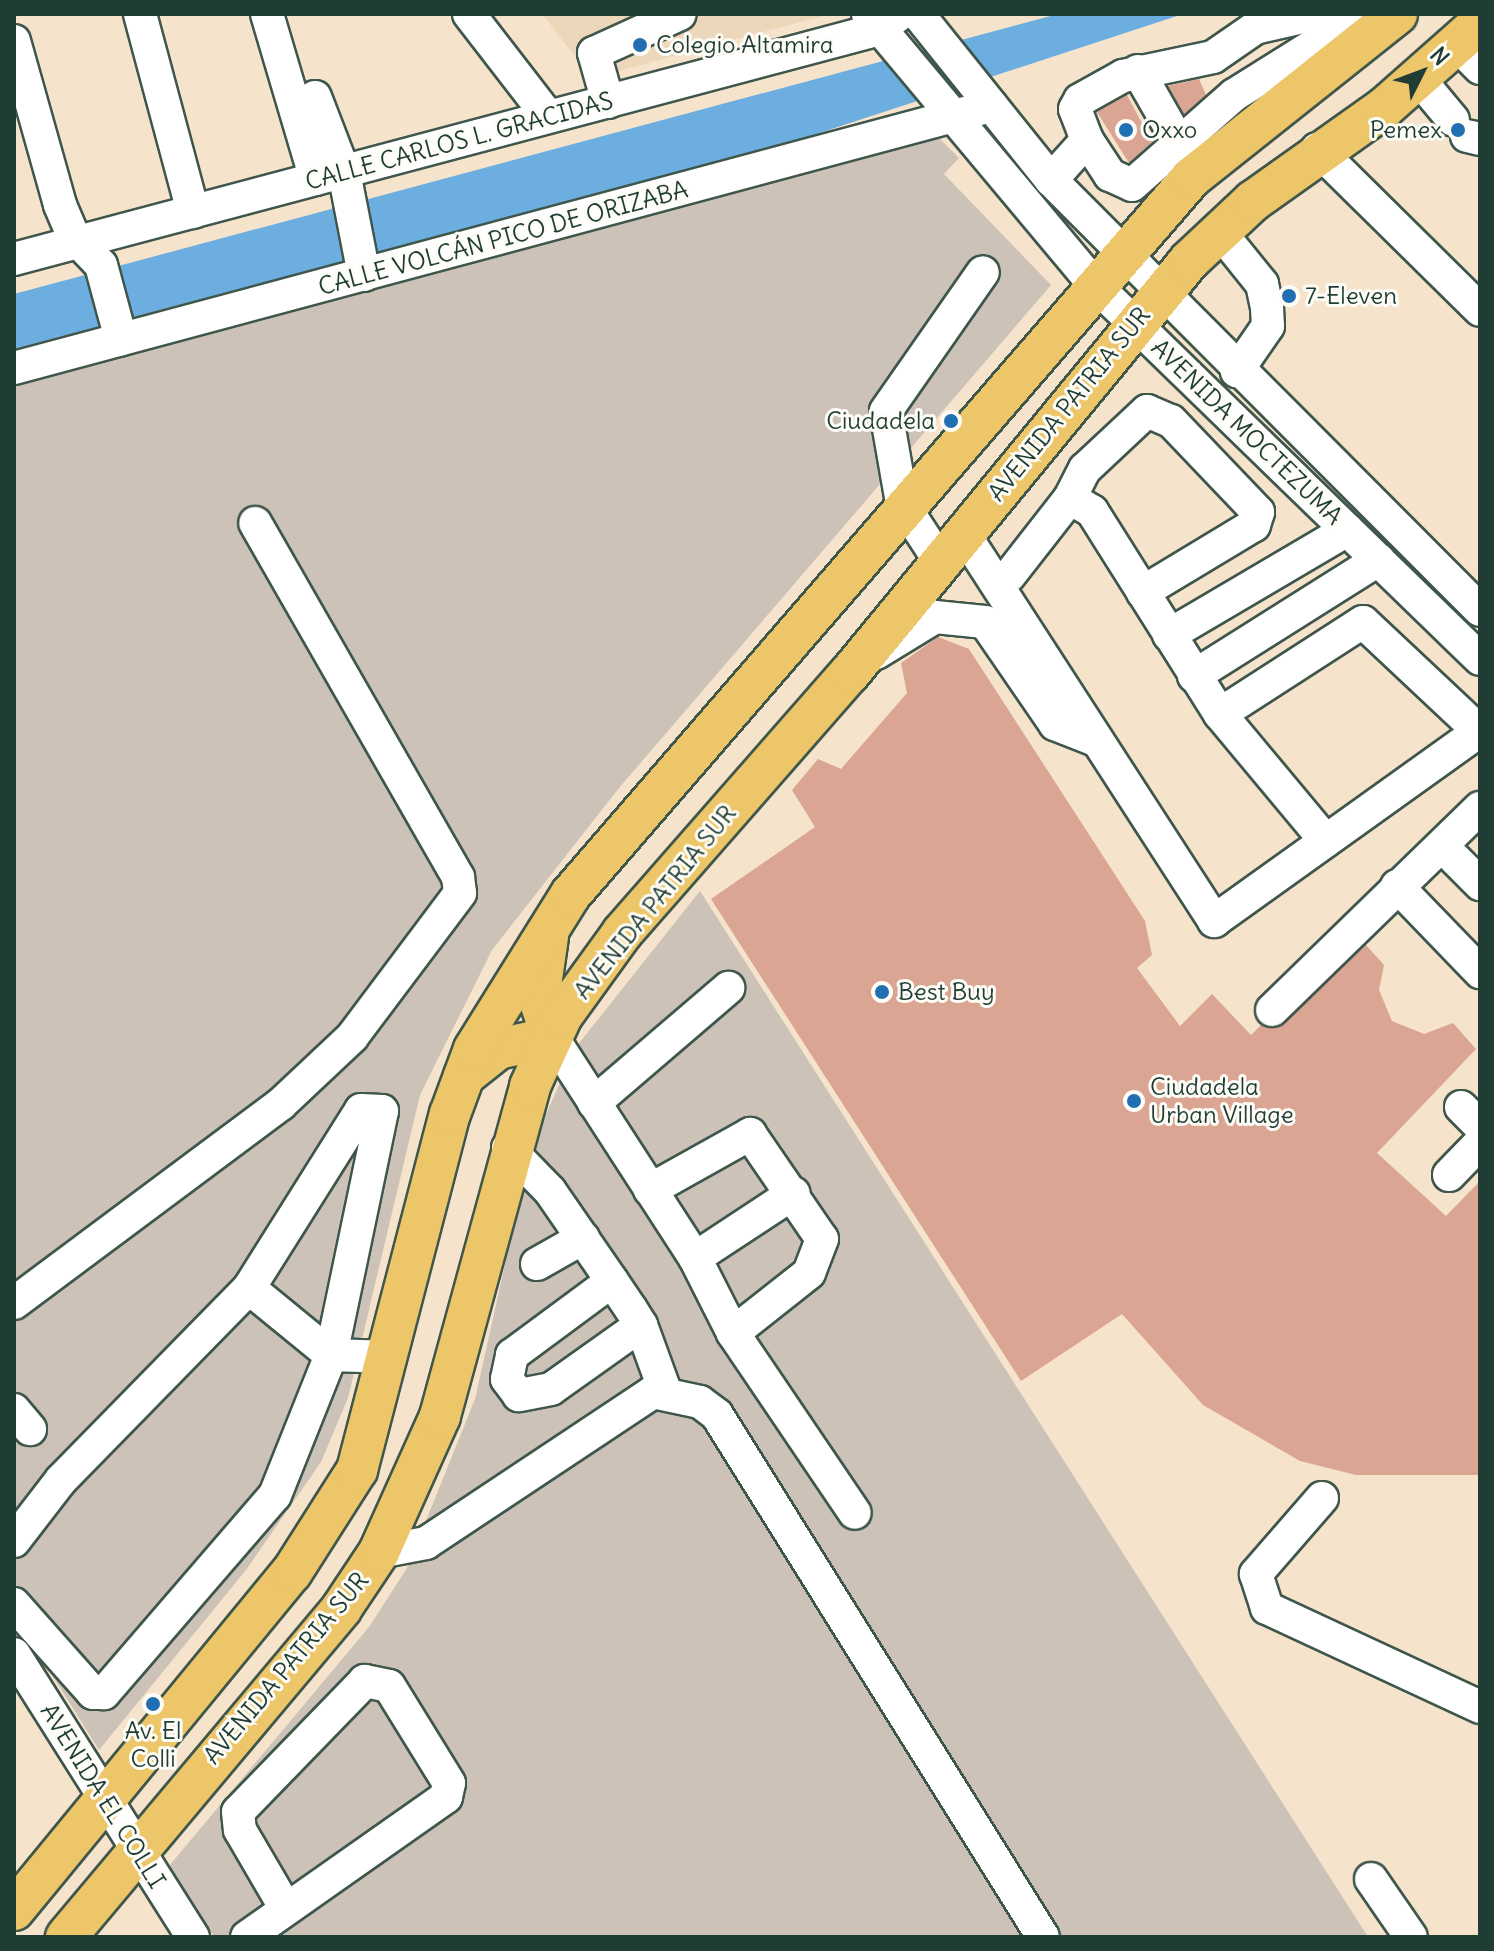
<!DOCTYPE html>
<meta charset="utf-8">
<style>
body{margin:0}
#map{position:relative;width:1494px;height:1951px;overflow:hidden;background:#f6e3cc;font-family:Delius,sans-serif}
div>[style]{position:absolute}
.built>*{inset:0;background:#edd7ba}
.industrial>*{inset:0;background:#ccc2b8}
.water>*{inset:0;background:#6caee0}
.building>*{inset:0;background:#daa593}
.roads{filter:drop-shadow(2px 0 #3f564b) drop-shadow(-2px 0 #3f564b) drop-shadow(0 2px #3f564b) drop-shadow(0 -2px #3f564b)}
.minor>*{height:32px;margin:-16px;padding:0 16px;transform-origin:16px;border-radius:16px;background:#fff}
.major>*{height:40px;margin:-20px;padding:0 20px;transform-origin:20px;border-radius:20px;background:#ecc669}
.dots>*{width:22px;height:22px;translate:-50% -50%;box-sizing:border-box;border:4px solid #fdfcf7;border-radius:50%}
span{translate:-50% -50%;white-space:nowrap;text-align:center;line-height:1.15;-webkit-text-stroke:6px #fdfcf7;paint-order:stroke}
.poi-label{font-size:24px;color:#1f3d34}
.left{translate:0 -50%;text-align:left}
.right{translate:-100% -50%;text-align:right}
.street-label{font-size:24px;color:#1f3d34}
.frame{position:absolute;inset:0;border:16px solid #1f3d34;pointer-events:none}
.north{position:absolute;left:1382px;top:32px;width:80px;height:80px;-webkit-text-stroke:6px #fdfcf7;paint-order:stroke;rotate:48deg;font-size:22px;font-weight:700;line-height:32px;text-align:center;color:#1f3d34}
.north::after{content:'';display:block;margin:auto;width:28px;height:36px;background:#1f3d34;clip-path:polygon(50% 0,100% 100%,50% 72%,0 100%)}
</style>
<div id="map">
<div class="built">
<i style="clip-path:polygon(542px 14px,830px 14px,592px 78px)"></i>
</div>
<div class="industrial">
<i style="clip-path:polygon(937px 136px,959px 158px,944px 174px,1051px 285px,619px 788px,492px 950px,420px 1095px,348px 1398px,321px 1462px,246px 1570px,99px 1750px,14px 1614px,14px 383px)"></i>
<i style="clip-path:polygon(700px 891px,1368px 1937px,214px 1937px,169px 1866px,369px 1627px,407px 1568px,475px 1399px,531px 1148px,576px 1047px)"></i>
</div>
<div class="water">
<i style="clip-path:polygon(1058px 14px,1183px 14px,792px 142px,14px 349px,14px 294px)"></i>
</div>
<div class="building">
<i style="clip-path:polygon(1199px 79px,1206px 95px,1184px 114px,1168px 86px)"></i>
<i style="clip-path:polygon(1127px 95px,1152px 142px,1129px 163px,1097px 112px)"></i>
<i style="clip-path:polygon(938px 637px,969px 649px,1145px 921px,1152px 955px,1137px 968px,1180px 1026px,1212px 994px,1251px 1035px,1261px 1025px,1277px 1028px,1366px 945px,1384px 965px,1379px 990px,1392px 1021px,1424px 1034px,1453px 1023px,1476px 1049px,1377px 1153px,1446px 1216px,1480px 1181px,1480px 1475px,1356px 1475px,1300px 1461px,1203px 1405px,1122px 1314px,1021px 1381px,711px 899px,815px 827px,792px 790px,818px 759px,841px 769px,907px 693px,901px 663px)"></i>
</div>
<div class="roads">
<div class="minor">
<i style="left:140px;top:14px;width:205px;rotate:75deg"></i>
<i style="left:267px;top:14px;width:172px;rotate:73.5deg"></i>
<i style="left:469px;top:14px;width:128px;rotate:52.3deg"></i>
<i style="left:868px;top:14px;width:352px;rotate:50.1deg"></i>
<i style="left:1094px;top:284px;width:538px;rotate:44.17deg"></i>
<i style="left:918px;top:14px;width:213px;rotate:51.3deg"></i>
<i style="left:1051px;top:180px;width:607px;rotate:45.07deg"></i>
<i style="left:14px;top:41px;width:170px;rotate:74.3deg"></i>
<i style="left:60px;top:205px;width:34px;rotate:67deg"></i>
<i style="left:73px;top:236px;width:40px;rotate:46deg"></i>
<i style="left:101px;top:265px;width:77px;rotate:74.9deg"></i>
<i style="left:1458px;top:46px;width:31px;rotate:45deg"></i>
<i style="left:1138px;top:71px;width:103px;rotate:60.2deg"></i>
<i style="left:1419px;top:79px;width:53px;rotate:50.3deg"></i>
<i style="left:315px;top:97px;width:80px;rotate:68.9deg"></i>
<i style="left:344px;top:172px;width:105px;rotate:79deg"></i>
<i style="left:608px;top:102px;width:51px;rotate:-105.9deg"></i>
<i style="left:594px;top:53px;width:94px;rotate:-24.4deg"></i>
<i style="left:1467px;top:136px;width:13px;rotate:13deg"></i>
<i style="left:1087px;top:140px;width:33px;rotate:-111deg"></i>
<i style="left:1075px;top:109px;width:10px;rotate:-61deg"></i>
<i style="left:1080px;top:100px;width:49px;rotate:-29.2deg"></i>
<i style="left:1123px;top:76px;width:92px;rotate:-11.9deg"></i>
<i style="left:1213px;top:57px;width:51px;rotate:-34.6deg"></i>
<i style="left:1255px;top:28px;width:63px;rotate:-12.9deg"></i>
<i style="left:1317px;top:149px;width:229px;rotate:44.6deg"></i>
<i style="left:1051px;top:180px;width:54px;rotate:-48deg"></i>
<i style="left:1087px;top:140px;width:42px;rotate:56.7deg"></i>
<i style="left:1110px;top:175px;width:24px;rotate:24deg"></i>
<i style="left:1132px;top:185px;width:136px;rotate:-41.4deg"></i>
<i style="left:1234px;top:95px;width:147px;rotate:-32deg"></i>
<i style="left:1220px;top:232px;width:67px;rotate:51.1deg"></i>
<i style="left:1262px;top:284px;width:25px;rotate:78deg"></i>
<i style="left:1267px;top:308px;width:18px;rotate:87deg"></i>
<i style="left:1268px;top:326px;width:55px;rotate:124.6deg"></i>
<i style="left:14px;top:259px;width:896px;rotate:-14.87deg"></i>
<i style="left:880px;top:29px;width:25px;rotate:-37deg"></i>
<i style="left:14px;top:368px;width:1012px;rotate:-15.01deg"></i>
<i style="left:1070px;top:498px;width:33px;rotate:-63deg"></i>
<i style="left:1085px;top:469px;width:85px;rotate:-43.1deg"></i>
<i style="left:1147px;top:411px;width:26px;rotate:23deg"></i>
<i style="left:1171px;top:421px;width:126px;rotate:46.3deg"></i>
<i style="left:1258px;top:512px;width:14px;rotate:107deg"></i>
<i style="left:1254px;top:525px;width:130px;rotate:148.9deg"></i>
<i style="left:964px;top:534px;width:461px;rotate:57.1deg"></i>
<i style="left:1214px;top:921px;width:326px;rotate:-35.6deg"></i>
<i style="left:941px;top:563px;width:72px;rotate:-123deg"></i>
<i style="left:902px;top:503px;width:93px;rotate:-99.9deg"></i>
<i style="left:886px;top:411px;width:169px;rotate:-55.1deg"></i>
<i style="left:1009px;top:576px;width:99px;rotate:-52deg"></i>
<i style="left:1070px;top:498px;width:26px;rotate:31deg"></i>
<i style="left:1092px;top:511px;width:240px;rotate:57.8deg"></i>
<i style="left:1220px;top:714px;width:165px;rotate:50.2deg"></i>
<i style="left:1169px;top:635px;width:207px;rotate:-30.5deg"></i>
<i style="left:876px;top:653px;width:69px;rotate:-31.4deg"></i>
<i style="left:935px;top:617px;width:50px;rotate:5.7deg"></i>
<i style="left:985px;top:622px;width:124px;rotate:55.5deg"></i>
<i style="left:1055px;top:724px;width:41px;rotate:21.5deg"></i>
<i style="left:1194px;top:676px;width:218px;rotate:-32.2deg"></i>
<i style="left:1220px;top:714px;width:170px;rotate:-32.8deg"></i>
<i style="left:1363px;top:622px;width:161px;rotate:43.2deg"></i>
<i style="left:1442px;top:846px;width:54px;rotate:45deg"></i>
<i style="left:1397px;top:886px;width:120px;rotate:46deg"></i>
<i style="left:1272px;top:1010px;width:290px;rotate:-44.2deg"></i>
<i style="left:552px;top:1037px;width:263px;rotate:57.1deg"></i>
<i style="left:695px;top:1258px;width:118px;rotate:-33.3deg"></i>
<i style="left:594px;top:1103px;width:177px;rotate:-40.6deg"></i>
<i style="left:1461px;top:1107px;width:27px;rotate:45deg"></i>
<i style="left:508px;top:1148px;width:60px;rotate:45.7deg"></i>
<i style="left:550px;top:1191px;width:109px;rotate:55.4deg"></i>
<i style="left:612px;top:1281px;width:34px;rotate:56deg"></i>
<i style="left:631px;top:1309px;width:19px;rotate:58deg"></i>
<i style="left:641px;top:1325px;width:110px;rotate:144.6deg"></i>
<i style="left:551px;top:1389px;width:33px;rotate:169deg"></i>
<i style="left:519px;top:1395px;width:20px;rotate:-127deg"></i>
<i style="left:507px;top:1379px;width:25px;rotate:-78deg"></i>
<i style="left:512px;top:1355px;width:124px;rotate:-36.5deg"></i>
<i style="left:1449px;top:1175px;width:45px;rotate:-45.9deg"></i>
<i style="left:650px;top:1190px;width:115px;rotate:-29.2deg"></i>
<i style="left:750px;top:1134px;width:127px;rotate:55.6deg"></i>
<i style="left:822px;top:1239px;width:36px;rotate:111deg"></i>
<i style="left:809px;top:1273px;width:97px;rotate:141.7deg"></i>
<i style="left:695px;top:1258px;width:84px;rotate:63.1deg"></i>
<i style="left:733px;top:1333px;width:217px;rotate:55.9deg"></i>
<i style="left:537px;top:1264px;width:53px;rotate:-29.5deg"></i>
<i style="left:249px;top:1288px;width:106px;rotate:39.3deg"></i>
<i style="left:331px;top:1355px;width:59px;rotate:1.9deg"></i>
<i style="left:14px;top:1303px;width:333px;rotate:-36.7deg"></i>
<i style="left:281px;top:1104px;width:98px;rotate:-43.3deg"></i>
<i style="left:352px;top:1037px;width:180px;rotate:-53.1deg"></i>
<i style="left:460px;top:893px;width:16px;rotate:-97deg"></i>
<i style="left:458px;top:877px;width:408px;rotate:-119.8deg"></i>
<i style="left:641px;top:1325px;width:70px;rotate:70deg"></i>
<i style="left:14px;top:1410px;width:25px;rotate:50deg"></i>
<i style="left:1322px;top:1498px;width:101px;rotate:131deg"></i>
<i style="left:1256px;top:1574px;width:36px;rotate:72deg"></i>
<i style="left:1267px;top:1608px;width:235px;rotate:24.9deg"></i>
<i style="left:14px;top:1541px;width:77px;rotate:-52.4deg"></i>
<i style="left:61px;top:1480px;width:269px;rotate:-45.6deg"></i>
<i style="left:249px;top:1288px;width:210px;rotate:-57.8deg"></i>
<i style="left:361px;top:1110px;width:21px;rotate:3deg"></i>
<i style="left:382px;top:1111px;width:249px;rotate:101.8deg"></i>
<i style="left:331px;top:1355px;width:151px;rotate:111.8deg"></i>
<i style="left:275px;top:1495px;width:262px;rotate:130.8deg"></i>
<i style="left:104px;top:1693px;width:11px;rotate:180deg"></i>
<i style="left:93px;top:1693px;width:119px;rotate:-131.6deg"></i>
<i style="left:379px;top:1552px;width:48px;rotate:-10.8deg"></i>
<i style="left:426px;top:1543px;width:273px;rotate:-33.6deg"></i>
<i style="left:653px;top:1392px;width:48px;rotate:12deg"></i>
<i style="left:700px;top:1402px;width:21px;rotate:37deg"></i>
<i style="left:717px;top:1415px;width:615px;rotate:58.01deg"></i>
<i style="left:14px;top:1654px;width:335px;rotate:57.7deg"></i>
<i style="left:1371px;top:1879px;width:70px;rotate:55.4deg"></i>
<i style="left:247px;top:1937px;width:243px;rotate:-35.1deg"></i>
<i style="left:446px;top:1797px;width:14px;rotate:-78deg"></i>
<i style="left:449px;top:1783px;width:114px;rotate:-121.7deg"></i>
<i style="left:389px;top:1686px;width:25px;rotate:-168deg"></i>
<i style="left:365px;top:1681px;width:182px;rotate:134.1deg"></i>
<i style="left:238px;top:1812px;width:18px;rotate:84deg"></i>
<i style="left:240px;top:1830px;width:89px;rotate:59.7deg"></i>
</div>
<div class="major">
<i style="left:464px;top:1076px;width:43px;rotate:-38.5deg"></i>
<i style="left:498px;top:1049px;width:55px;rotate:-12.5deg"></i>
<i style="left:552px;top:1037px;width:39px;rotate:-109deg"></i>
<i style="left:539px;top:1000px;width:64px;rotate:-81.9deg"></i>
<i style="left:14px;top:1910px;width:438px;rotate:-50.6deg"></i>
<i style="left:292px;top:1572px;width:121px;rotate:-57.5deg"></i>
<i style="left:357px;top:1470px;width:368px;rotate:-75.4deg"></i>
<i style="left:450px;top:1114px;width:69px;rotate:-69.7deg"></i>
<i style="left:474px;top:1049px;width:183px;rotate:-58deg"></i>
<i style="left:571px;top:894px;width:947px;rotate:-49.11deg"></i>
<i style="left:1191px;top:178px;width:263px;rotate:-38.5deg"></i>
<i style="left:66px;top:1937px;width:428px;rotate:-50deg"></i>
<i style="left:341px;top:1609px;width:69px;rotate:-56.3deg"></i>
<i style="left:379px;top:1552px;width:149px;rotate:-65.8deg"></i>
<i style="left:440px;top:1416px;width:342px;rotate:-74.7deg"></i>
<i style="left:530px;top:1086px;width:77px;rotate:-65.4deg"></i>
<i style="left:562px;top:1016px;width:102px;rotate:-54.1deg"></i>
<i style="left:622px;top:933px;width:346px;rotate:-48.8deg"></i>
<i style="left:850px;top:673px;width:534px;rotate:-50.55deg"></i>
<i style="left:1189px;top:261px;width:88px;rotate:-43.2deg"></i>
<i style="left:1253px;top:201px;width:161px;rotate:-35.4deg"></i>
<i style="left:1384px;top:108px;width:128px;rotate:-41.5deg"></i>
</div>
</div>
<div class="dots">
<i style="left:640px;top:45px;background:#1f6fb2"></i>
<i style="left:1126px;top:130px;background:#1f6fb2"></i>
<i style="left:1458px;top:130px;background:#1f6fb2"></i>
<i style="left:1289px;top:296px;background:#1f6fb2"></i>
<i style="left:951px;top:421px;background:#1f6fb2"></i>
<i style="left:882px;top:992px;background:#1f6fb2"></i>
<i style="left:1134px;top:1101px;background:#1f6fb2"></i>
<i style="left:153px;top:1704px;background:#1f6fb2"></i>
</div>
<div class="poi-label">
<span class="left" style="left:656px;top:45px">Colegio Altamira</span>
<span class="left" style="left:1142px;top:130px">Oxxo</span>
<span class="right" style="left:1442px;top:130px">Pemex</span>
<span class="left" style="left:1305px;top:296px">7-Eleven</span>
<span class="right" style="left:935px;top:421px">Ciudadela</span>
<span class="left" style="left:898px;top:992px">Best Buy</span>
<span class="left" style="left:1150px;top:1101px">Ciudadela<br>Urban Village</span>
<span style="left:153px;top:1745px">Av. El<br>Colli</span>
</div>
<div class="street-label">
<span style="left:459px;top:141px;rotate:-15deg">CALLE CARLOS L. GRACIDAS</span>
<span style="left:503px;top:238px;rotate:-15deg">CALLE VOLCÁN PICO DE ORIZABA</span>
<span style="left:1069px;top:404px;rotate:-51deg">AVENIDA PATRIA SUR</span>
<span style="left:1247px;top:432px;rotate:44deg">AVENIDA MOCTEZUMA</span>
<span style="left:655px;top:902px;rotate:-51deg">AVENIDA PATRIA SUR</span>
<span style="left:286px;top:1668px;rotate:-50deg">AVENIDA PATRIA SUR</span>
<span style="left:103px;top:1796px;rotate:58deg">AVENIDA EL COLLI</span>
</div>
<div class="frame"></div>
<div class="north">N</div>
</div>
